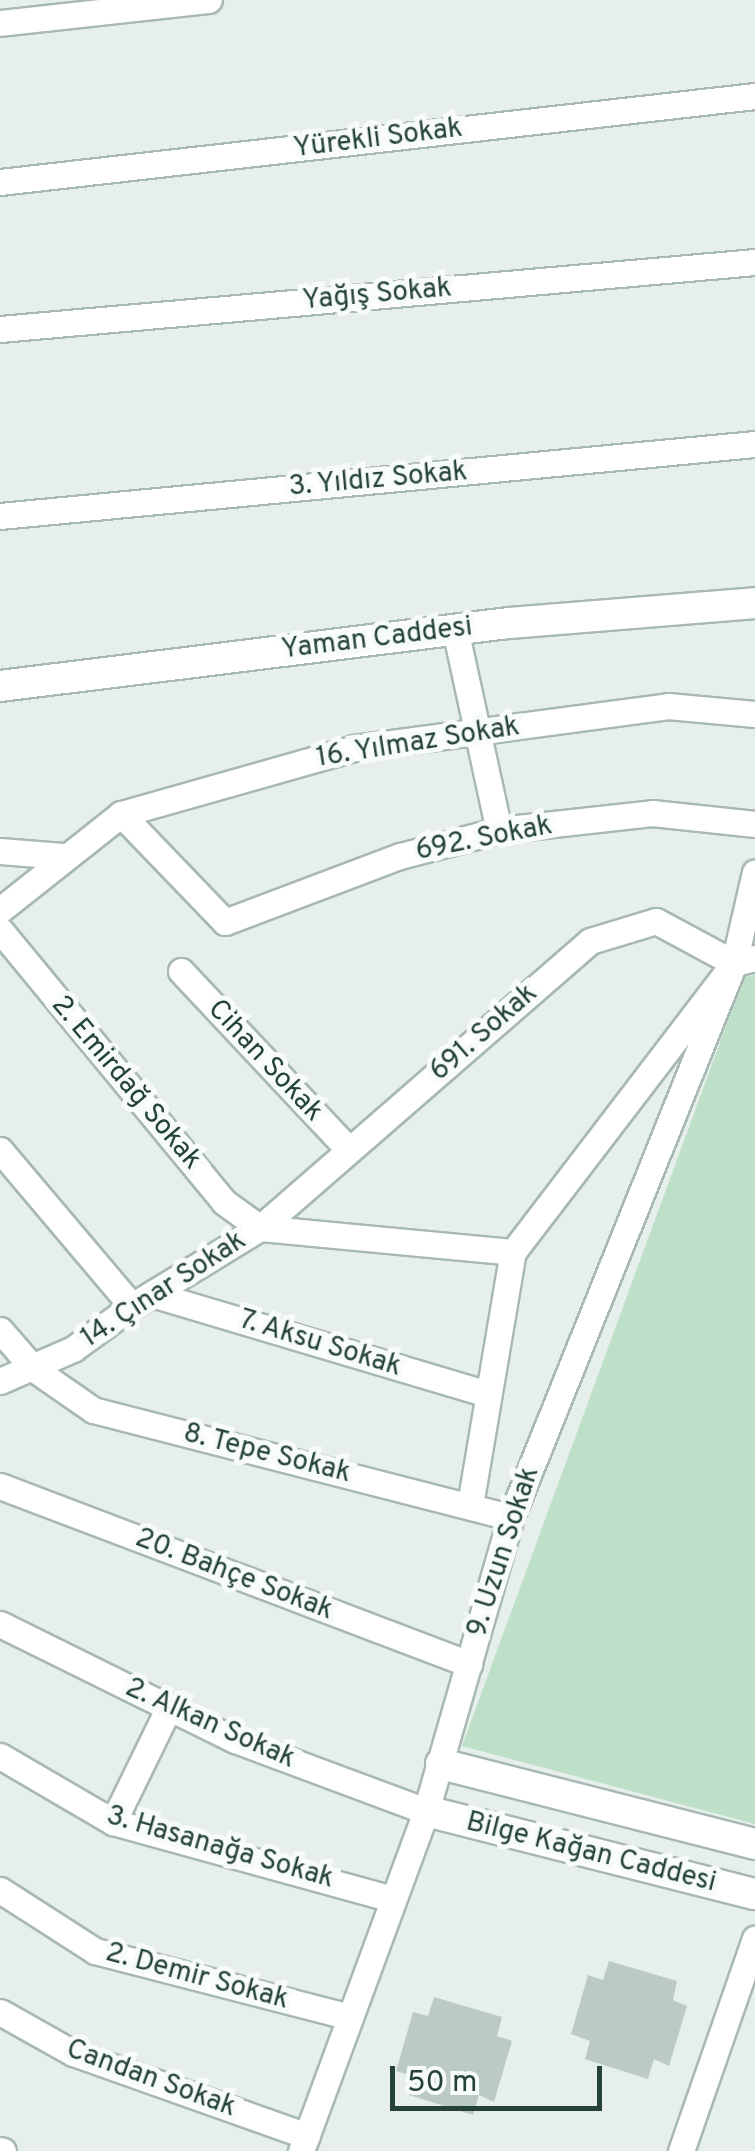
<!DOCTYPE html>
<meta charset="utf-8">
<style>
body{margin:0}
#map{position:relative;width:755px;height:2151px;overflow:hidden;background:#e6efeb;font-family:Overpass,sans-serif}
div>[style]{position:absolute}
.green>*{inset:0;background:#bfe0c8}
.building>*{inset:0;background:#bbcac4}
.roads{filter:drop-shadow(2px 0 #a8b8b2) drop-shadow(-2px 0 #a8b8b2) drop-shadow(0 2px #a8b8b2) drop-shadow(0 -2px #a8b8b2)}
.street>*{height:25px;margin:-12.5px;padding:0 12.5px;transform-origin:12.5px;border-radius:12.5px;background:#fff}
.secondary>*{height:30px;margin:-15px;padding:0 15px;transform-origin:15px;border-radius:15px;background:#fff}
span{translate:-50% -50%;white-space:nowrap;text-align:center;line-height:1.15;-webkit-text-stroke:10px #f7fbf9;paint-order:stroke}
.street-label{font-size:28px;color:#24423a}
.scale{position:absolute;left:390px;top:2066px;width:212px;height:45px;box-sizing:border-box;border:5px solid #24423a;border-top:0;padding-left:12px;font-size:30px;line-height:35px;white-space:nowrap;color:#24423a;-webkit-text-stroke:8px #f7fbf9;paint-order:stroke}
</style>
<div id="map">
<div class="green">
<i style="clip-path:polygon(755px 975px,755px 1824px,462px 1746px,744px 977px)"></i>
</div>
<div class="building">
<i style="clip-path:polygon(609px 1961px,677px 1981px,673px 2000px,687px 2006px,669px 2066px,654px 2059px,648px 2079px,585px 2059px,590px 2041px,571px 2034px,588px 1975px,603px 1980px)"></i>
<i style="clip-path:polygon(434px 1997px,502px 2017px,497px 2036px,512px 2041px,494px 2102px,479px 2095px,473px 2115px,409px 2095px,415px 2077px,396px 2071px,413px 2012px,428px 2016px)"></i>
</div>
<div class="roads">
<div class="street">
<i style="left:0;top:23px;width:210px;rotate:-6.3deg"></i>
<i style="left:0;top:182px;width:760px;rotate:-6.5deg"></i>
<i style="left:0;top:329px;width:758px;rotate:-5.07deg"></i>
<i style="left:0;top:516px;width:758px;rotate:-5.45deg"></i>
<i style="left:455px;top:629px;width:206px;rotate:77.7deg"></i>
<i style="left:121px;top:814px;width:150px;rotate:46.1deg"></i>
<i style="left:225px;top:922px;width:187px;rotate:-20.7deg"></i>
<i style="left:400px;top:856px;width:102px;rotate:-14.7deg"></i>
<i style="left:499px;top:830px;width:154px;rotate:-6.3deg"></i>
<i style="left:652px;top:813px;width:104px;rotate:6.1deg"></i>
<i style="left:0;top:851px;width:63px;rotate:4.5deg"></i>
<i style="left:0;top:910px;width:154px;rotate:-38.4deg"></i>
<i style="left:121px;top:814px;width:242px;rotate:-15.8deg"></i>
<i style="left:354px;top:748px;width:317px;rotate:-7.6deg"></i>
<i style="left:668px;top:706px;width:87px;rotate:5.3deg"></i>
<i style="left:0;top:930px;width:352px;rotate:50.5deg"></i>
<i style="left:224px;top:1202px;width:44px;rotate:35.8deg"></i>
<i style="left:260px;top:1228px;width:437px;rotate:-41deg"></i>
<i style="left:590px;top:941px;width:69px;rotate:-16.9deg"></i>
<i style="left:656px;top:921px;width:89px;rotate:28.3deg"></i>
<i style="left:181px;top:971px;width:245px;rotate:46.8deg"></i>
<i style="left:0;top:1150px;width:204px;rotate:49.8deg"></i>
<i style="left:152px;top:1294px;width:351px;rotate:16.6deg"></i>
<i style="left:0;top:1330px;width:52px;rotate:48.9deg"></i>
<i style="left:34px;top:1369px;width:72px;rotate:34.8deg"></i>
<i style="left:93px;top:1410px;width:431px;rotate:14.4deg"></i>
<i style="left:0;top:1381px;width:80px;rotate:-23.7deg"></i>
<i style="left:73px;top:1349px;width:73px;rotate:-36.1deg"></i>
<i style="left:132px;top:1306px;width:150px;rotate:-31.4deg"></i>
<i style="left:260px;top:1228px;width:254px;rotate:5.4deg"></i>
<i style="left:0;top:1486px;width:502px;rotate:20.78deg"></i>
<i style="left:470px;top:1505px;width:257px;rotate:-80.4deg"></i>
<i style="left:513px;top:1252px;width:364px;rotate:-52.6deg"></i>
<i style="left:734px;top:963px;width:22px;rotate:-13deg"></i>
<i style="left:0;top:1624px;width:262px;rotate:26.3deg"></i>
<i style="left:235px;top:1740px;width:204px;rotate:20.4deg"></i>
<i style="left:0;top:1756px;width:131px;rotate:30.3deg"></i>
<i style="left:113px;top:1822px;width:290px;rotate:15.4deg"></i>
<i style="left:113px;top:1822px;width:128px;rotate:-64deg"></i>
<i style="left:0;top:1890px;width:113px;rotate:32.7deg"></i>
<i style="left:95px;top:1951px;width:263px;rotate:14.5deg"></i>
<i style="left:0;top:2012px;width:84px;rotate:29.3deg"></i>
<i style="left:73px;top:2053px;width:248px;rotate:19.5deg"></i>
<i style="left:0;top:2150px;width:3px;rotate:18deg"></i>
<i style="left:301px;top:2151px;width:362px;rotate:-69.8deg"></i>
<i style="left:426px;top:1811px;width:306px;rotate:-73.9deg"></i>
<i style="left:511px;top:1517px;width:597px;rotate:-68.07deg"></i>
<i style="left:734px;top:963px;width:93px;rotate:-77deg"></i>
<i style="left:681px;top:2151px;width:225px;rotate:-70.8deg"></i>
</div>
<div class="secondary">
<i style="left:0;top:686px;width:513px;rotate:-7.06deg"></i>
<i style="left:509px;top:623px;width:247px;rotate:-4.6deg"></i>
<i style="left:441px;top:1764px;width:324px;rotate:14.3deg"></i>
<i style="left:426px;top:1811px;width:339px;rotate:14.2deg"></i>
</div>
</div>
<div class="street-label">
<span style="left:378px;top:139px;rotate:-7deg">Yürekli Sokak</span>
<span style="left:377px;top:295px;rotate:-5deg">Yağış Sokak</span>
<span style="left:378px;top:480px;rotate:-5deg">3. Yıldız Sokak</span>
<span style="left:377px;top:639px;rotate:-7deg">Yaman Caddesi</span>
<span style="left:418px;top:743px;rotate:-9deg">16. Yılmaz Sokak</span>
<span style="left:484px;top:839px;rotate:-11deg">692. Sokak</span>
<span style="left:484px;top:1033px;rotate:-41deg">691. Sokak</span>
<span style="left:265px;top:1061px;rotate:47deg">Cihan Sokak</span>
<span style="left:126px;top:1083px;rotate:50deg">2. Emirdağ Sokak</span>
<span style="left:164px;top:1290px;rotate:-33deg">14. Çınar Sokak</span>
<span style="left:320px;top:1344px;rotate:17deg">7. Aksu Sokak</span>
<span style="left:267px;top:1454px;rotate:14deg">8. Tepe Sokak</span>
<span style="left:504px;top:1552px;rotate:-72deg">9. Uzun Sokak</span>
<span style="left:234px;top:1575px;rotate:21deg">20. Bahçe Sokak</span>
<span style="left:210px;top:1724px;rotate:24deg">2. Alkan Sokak</span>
<span style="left:220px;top:1848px;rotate:16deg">3. Hasanağa Sokak</span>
<span style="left:591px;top:1853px;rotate:14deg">Bilge Kağan Caddesi</span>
<span style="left:197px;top:1977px;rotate:15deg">2. Demir Sokak</span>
<span style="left:151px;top:2079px;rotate:20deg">Candan Sokak</span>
</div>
<div class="scale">50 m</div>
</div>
